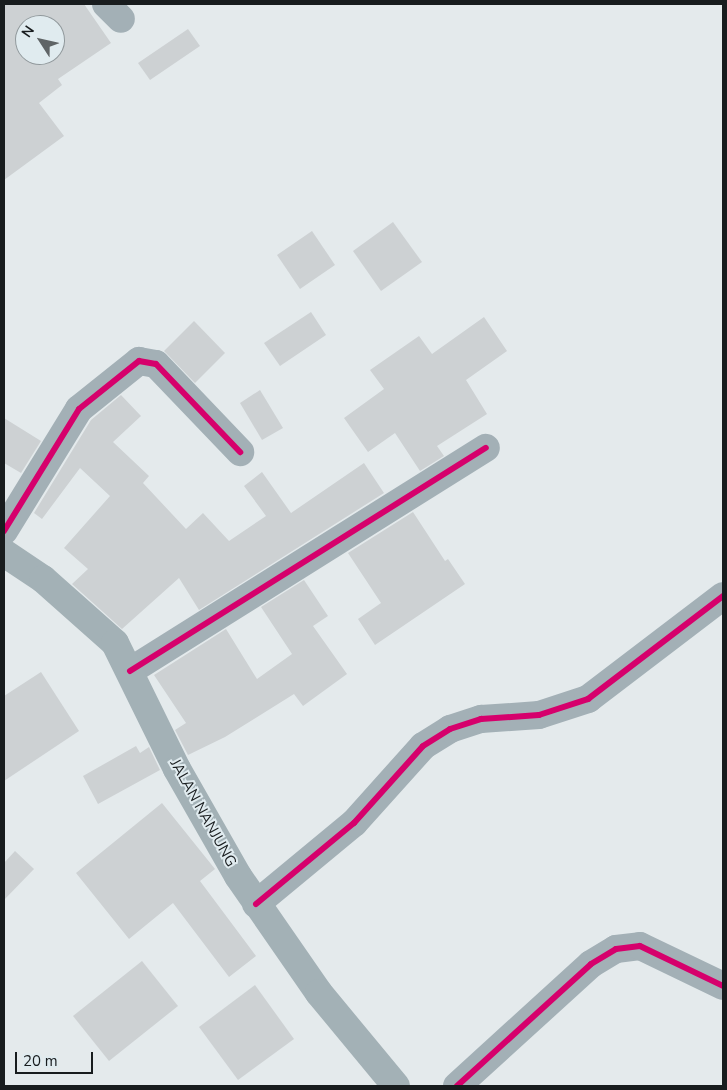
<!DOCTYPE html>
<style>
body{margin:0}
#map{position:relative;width:727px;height:1090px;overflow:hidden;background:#e4eaec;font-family:"Nunito Sans",sans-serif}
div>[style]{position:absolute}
.building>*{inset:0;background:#cdd1d3}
.minor>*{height:28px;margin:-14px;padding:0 14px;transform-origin:14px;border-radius:14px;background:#a3b0b6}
.major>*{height:28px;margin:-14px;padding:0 14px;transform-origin:14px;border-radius:14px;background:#a3b1b6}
.cycleway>*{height:6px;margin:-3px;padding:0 3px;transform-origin:3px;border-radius:3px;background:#d6006c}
span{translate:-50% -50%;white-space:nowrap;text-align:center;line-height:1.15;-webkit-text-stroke:4px #e0ebef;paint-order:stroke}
.street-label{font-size:15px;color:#181c1e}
.frame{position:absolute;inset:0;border:5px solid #181c1e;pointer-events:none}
.north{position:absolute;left:15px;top:15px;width:50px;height:50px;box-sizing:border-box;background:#e0ebef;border:1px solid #90989b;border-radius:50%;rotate:305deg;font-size:14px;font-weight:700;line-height:20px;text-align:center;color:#181c1e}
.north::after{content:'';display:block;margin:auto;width:18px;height:22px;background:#5f6466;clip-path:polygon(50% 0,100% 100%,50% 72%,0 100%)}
.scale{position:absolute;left:15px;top:1052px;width:78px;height:22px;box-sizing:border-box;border:2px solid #181c1e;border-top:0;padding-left:6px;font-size:15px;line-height:18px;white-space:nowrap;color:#181c1e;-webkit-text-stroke:4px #e0ebef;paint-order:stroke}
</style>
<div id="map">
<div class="building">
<i style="clip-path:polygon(evenodd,4px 4px,84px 4px,111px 43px,58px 79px,62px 85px,39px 103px,64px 136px,4px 180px,4px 4px,25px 25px,55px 25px,55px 55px,25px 55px,25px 25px)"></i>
<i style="clip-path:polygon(188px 29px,200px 46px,150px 80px,138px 63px)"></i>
<i style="clip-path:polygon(393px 222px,422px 262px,381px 291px,353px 251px)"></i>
<i style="clip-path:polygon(312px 231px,335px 265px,300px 289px,277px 255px)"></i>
<i style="clip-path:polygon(311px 312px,326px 335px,280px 366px,264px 343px)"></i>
<i style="clip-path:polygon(484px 317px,507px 351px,466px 380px,487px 414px,437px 446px,444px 456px,420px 471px,395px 433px,368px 452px,344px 418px,384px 389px,370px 370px,419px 336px,432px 354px)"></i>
<i style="clip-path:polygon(194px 321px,225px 353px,195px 383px,164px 351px)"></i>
<i style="clip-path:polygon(260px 390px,283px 428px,262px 440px,240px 403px)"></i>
<i style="clip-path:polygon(121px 395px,141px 416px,113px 442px,149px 476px,143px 483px,186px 529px,203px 513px,229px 541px,266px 516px,244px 486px,262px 472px,291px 513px,364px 463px,384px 493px,199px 610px,179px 578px,122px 629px,72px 584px,88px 569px,64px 548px,110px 496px,80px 468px,42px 519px,34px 513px,91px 420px)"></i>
<i style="clip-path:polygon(4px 418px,41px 441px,21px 473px,4px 463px)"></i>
<i style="clip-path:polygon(413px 512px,445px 561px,448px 559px,465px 584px,375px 645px,358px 619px,381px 603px,348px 553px)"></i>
<i style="clip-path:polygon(304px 580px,328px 616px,313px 626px,347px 674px,303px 706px,294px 694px,225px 737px,188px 755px,175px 730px,186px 723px,154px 675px,226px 629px,257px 679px,292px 654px,261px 607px)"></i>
<i style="clip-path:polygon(41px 672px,79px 731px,4px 781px,4px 696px)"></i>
<i style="clip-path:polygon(136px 746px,140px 753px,149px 747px,160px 770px,98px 804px,83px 776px)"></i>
<i style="clip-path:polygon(162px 803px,215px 869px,200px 881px,256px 956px,229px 977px,173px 903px,129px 939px,76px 873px)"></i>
<i style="clip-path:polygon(15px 851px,34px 869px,4px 900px,4px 863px)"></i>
<i style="clip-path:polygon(142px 961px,178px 1006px,109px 1061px,73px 1016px)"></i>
<i style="clip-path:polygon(255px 985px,294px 1039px,238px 1080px,199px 1027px)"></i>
</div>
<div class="minor">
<i style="left:106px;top:4px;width:21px;rotate:45deg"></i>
<i style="left:4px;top:531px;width:143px;rotate:-58.4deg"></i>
<i style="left:79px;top:409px;width:77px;rotate:-38.7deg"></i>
<i style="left:139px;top:361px;width:17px;rotate:10deg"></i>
<i style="left:156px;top:364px;width:122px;rotate:46.3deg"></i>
<i style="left:130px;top:671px;width:420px;rotate:-32.1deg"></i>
<i style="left:256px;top:904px;width:127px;rotate:-39.6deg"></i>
<i style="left:354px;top:823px;width:103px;rotate:-48.1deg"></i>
<i style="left:423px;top:746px;width:32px;rotate:-32deg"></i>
<i style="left:450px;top:729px;width:33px;rotate:-18deg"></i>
<i style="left:481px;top:719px;width:58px;rotate:-3.9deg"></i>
<i style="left:539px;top:715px;width:52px;rotate:-18.1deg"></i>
<i style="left:588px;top:699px;width:170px;rotate:-37.3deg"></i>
<i style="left:457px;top:1086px;width:181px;rotate:-42.3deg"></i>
<i style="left:591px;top:964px;width:29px;rotate:-31deg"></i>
<i style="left:616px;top:949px;width:24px;rotate:-7deg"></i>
<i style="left:640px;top:946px;width:92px;rotate:25.7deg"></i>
</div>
<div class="major">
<i style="left:4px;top:553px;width:47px;rotate:33.7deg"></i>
<i style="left:43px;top:579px;width:96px;rotate:41.6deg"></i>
<i style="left:115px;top:643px;width:140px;rotate:63.8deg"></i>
<i style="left:177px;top:769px;width:123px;rotate:60.3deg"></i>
<i style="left:238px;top:876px;width:142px;rotate:55.3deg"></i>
<i style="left:319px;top:993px;width:121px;rotate:50.4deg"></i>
</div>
<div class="cycleway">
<i style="left:4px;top:531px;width:143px;rotate:-58.4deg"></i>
<i style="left:79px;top:409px;width:77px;rotate:-38.7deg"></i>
<i style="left:139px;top:361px;width:17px;rotate:10deg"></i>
<i style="left:156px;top:364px;width:122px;rotate:46.3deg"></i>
<i style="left:130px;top:671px;width:420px;rotate:-32.1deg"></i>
<i style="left:256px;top:904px;width:127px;rotate:-39.6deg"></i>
<i style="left:354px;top:823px;width:103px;rotate:-48.1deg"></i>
<i style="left:423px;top:746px;width:32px;rotate:-32deg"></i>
<i style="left:450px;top:729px;width:33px;rotate:-18deg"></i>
<i style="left:481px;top:719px;width:58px;rotate:-3.9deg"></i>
<i style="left:539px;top:715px;width:52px;rotate:-18.1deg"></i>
<i style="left:588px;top:699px;width:170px;rotate:-37.3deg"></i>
<i style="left:457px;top:1086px;width:181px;rotate:-42.3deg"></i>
<i style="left:591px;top:964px;width:29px;rotate:-31deg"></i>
<i style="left:616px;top:949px;width:24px;rotate:-7deg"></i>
<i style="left:640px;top:946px;width:92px;rotate:25.7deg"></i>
</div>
<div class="street-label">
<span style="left:203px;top:813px;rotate:61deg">JALAN NANJUNG</span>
</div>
<div class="frame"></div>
<div class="north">N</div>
<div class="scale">20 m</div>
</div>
